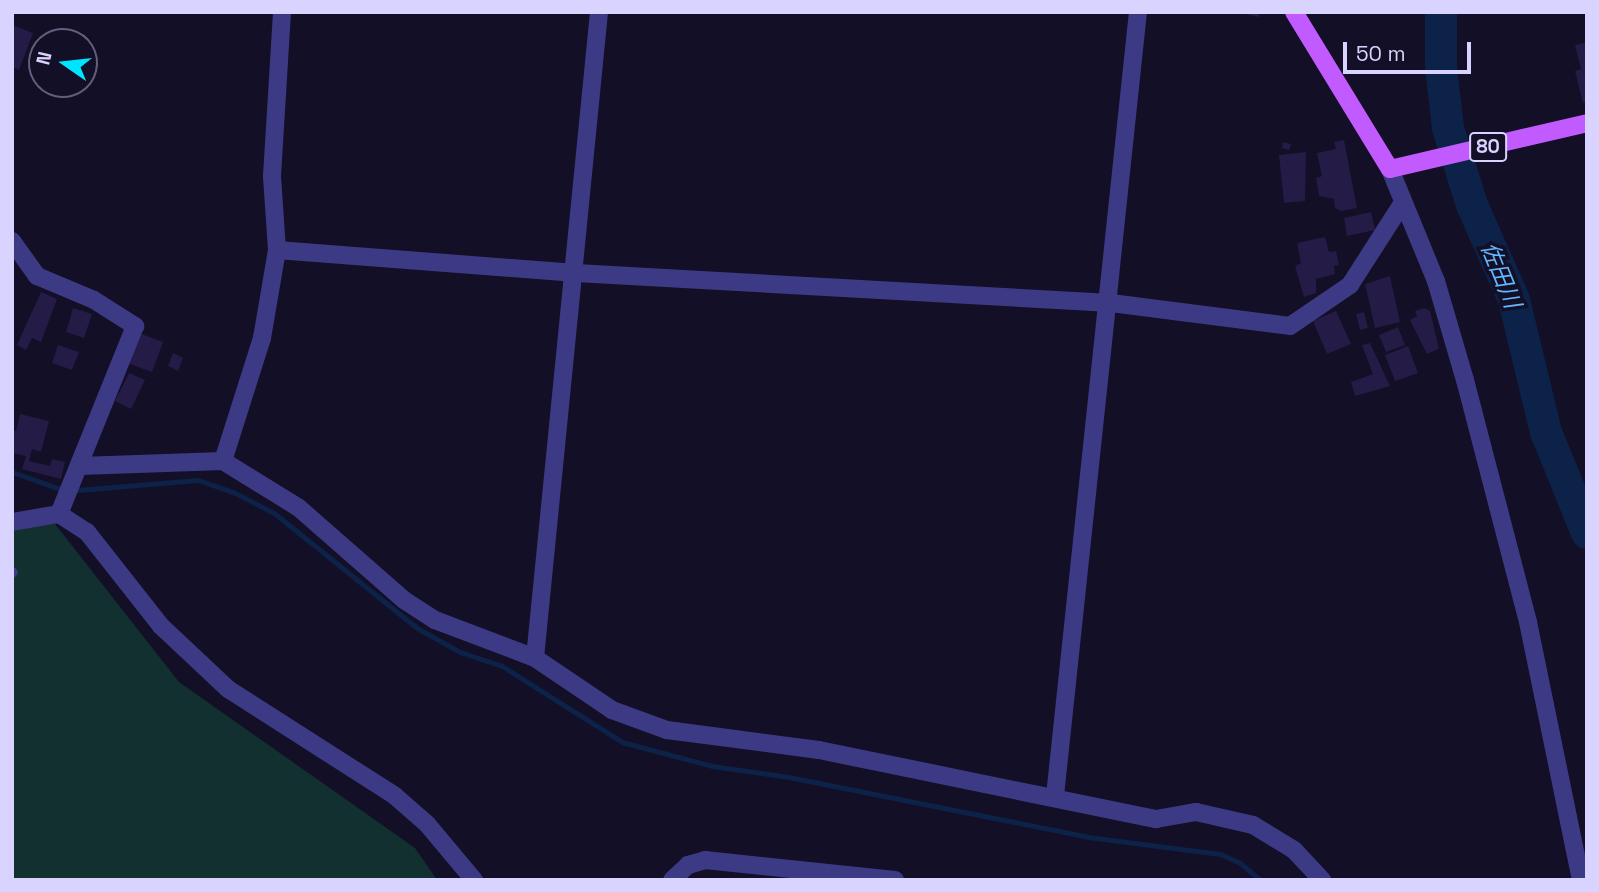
<!DOCTYPE html>
<meta charset="utf-8">
<style>
body{margin:0}
#map{position:relative;width:1599px;height:892px;overflow:hidden;background:#130f26;font-family:"Space Grotesk","Noto Sans JP",sans-serif}
div>[style]{position:absolute}
.green>*{inset:0;background:#12302f}
.stream>*{height:5px;margin:-2.5px;padding:0 2.5px;transform-origin:2.5px;border-radius:2.5px;background:#0c2248}
.river>*{height:32px;margin:-16px;padding:0 16px;transform-origin:16px;border-radius:16px;background:#0c2248}
.building>*{inset:0;background:#241b47}
.service>*{height:10px;margin:-5px;padding:0 5px;transform-origin:5px;border-radius:5px;background:#3d3a85}
.minor>*{height:18px;margin:-9px;padding:0 9px;transform-origin:9px;border-radius:9px;background:#3d3a85}
.tertiary>*{height:18px;margin:-9px;padding:0 9px;transform-origin:9px;border-radius:9px;background:#3d3a85}
.primary>*{height:18px;margin:-9px;padding:0 9px;transform-origin:9px;border-radius:9px;background:#c25bff}
span{translate:-50% -50%;white-space:nowrap;text-align:center;line-height:1.15;-webkit-text-stroke:7px #130f26;paint-order:stroke}
.shield-label span{padding:2px 5px;background:#130f26;border:2px solid;border-radius:5px;-webkit-text-stroke-width:0}
.shield-label{font-size:19px;color:#d9d4ff;font-weight:700}
.water-label{font-size:23px;color:#62b6ff;font-style:italic}
.frame{position:absolute;inset:0;border:14px solid #d9d4ff;pointer-events:none}
.north{position:absolute;left:28px;top:28px;width:70px;height:70px;box-sizing:border-box;background:#130f26;border:2px solid #625e7d;border-radius:50%;rotate:284deg;font-size:19px;font-weight:700;line-height:28px;text-align:center;color:#d9d4ff}
.north::after{content:'';display:block;margin:auto;width:24px;height:32px;background:#00e5ff;clip-path:polygon(50% 0,100% 100%,50% 72%,0 100%)}
.scale{position:absolute;left:1343px;top:42px;width:128px;height:32px;box-sizing:border-box;border:4px solid #d9d4ff;border-top:0;padding-left:9px;font-size:21px;line-height:24px;white-space:nowrap;color:#d9d4ff;-webkit-text-stroke:5px #130f26;paint-order:stroke}
</style>
<div id="map">
<div class="green">
<i style="clip-path:polygon(55px 524px,179px 682px,415px 848px,437px 880px,12px 880px,12px 528px)"></i>
</div>
<div class="stream">
<i style="left:12px;top:472px;width:57px;rotate:19.4deg"></i>
<i style="left:66px;top:491px;width:132px;rotate:-4.8deg"></i>
<i style="left:198px;top:480px;width:37px;rotate:19deg"></i>
<i style="left:233px;top:492px;width:46px;rotate:27.1deg"></i>
<i style="left:274px;top:513px;width:184px;rotate:38.8deg"></i>
<i style="left:417px;top:628px;width:49px;rotate:29.2deg"></i>
<i style="left:460px;top:652px;width:44px;rotate:18.4deg"></i>
<i style="left:502px;top:666px;width:142px;rotate:32.3deg"></i>
<i style="left:622px;top:742px;width:93px;rotate:14.9deg"></i>
<i style="left:712px;top:766px;width:78px;rotate:8.1deg"></i>
<i style="left:789px;top:777px;width:305px;rotate:11.3deg"></i>
<i style="left:1088px;top:837px;width:133px;rotate:7.3deg"></i>
<i style="left:1220px;top:854px;width:22px;rotate:24deg"></i>
<i style="left:1240px;top:863px;width:26px;rotate:40deg"></i>
</div>
<div class="river">
<i style="left:1441px;top:12px;width:56px;rotate:90deg"></i>
<i style="left:1441px;top:68px;width:60px;rotate:83.3deg"></i>
<i style="left:1448px;top:128px;width:81px;rotate:72.7deg"></i>
<i style="left:1472px;top:205px;width:104px;rotate:66.1deg"></i>
<i style="left:1514px;top:300px;width:136px;rotate:76.4deg"></i>
<i style="left:1546px;top:432px;width:109px;rotate:67.9deg"></i>
</div>
<div class="building">
<i style="clip-path:polygon(1235px 12px,1259px 12px,1259px 17px)"></i>
<i style="clip-path:polygon(12px 25px,33px 33px,19px 70px,12px 67px)"></i>
<i style="clip-path:polygon(1587px 42px,1587px 102px,1583px 103px,1575px 71px,1581px 69px,1575px 45px)"></i>
<i style="clip-path:polygon(1344px 140px,1357px 208px,1341px 211px,1335px 208px,1334px 199px,1319px 196px,1316px 178px,1322px 176px,1317px 153px,1336px 149px,1334px 142px)"></i>
<i style="clip-path:polygon(1283px 142px,1291px 144px,1289px 150px,1282px 148px)"></i>
<i style="clip-path:polygon(1306px 152px,1305px 201px,1284px 203px,1279px 155px)"></i>
<i style="clip-path:polygon(1371px 212px,1375px 230px,1347px 236px,1344px 218px)"></i>
<i style="clip-path:polygon(1325px 237px,1329px 252px,1336px 251px,1339px 265px,1334px 266px,1335px 274px,1316px 279px,1316px 293px,1304px 297px,1295px 266px,1301px 263px,1297px 243px)"></i>
<i style="clip-path:polygon(1390px 276px,1400px 322px,1375px 328px,1365px 284px)"></i>
<i style="clip-path:polygon(41px 292px,57px 299px,41px 342px,32px 338px,26px 350px,17px 345px)"></i>
<i style="clip-path:polygon(73px 308px,92px 314px,84px 338px,66px 332px)"></i>
<i style="clip-path:polygon(1424px 308px,1430px 311px,1439px 349px,1427px 354px,1410px 320px,1417px 316px,1415px 311px)"></i>
<i style="clip-path:polygon(1336px 311px,1351px 344px,1327px 354px,1313px 321px)"></i>
<i style="clip-path:polygon(1364px 312px,1368px 328px,1360px 330px,1356px 314px)"></i>
<i style="clip-path:polygon(1398px 327px,1405px 345px,1386px 352px,1379px 335px)"></i>
<i style="clip-path:polygon(139px 333px,163px 342px,152px 372px,127px 363px)"></i>
<i style="clip-path:polygon(1370px 343px,1390px 386px,1355px 396px,1351px 382px,1373px 374px,1362px 345px)"></i>
<i style="clip-path:polygon(58px 345px,79px 352px,72px 370px,52px 363px)"></i>
<i style="clip-path:polygon(1408px 346px,1418px 373px,1395px 381px,1385px 355px)"></i>
<i style="clip-path:polygon(173px 353px,183px 358px,178px 371px,168px 366px)"></i>
<i style="clip-path:polygon(129px 373px,145px 380px,131px 409px,115px 401px)"></i>
<i style="clip-path:polygon(20px 414px,49px 421px,41px 452px,32px 449px,29px 461px,50px 466px,52px 459px,65px 462px,61px 479px,22px 469px,26px 456px,12px 453px,12px 430px,16px 431px)"></i>
</div>
<div class="service">
<i style="left:12px;top:573px;width:1px;rotate:-45deg"></i>
</div>
<div class="minor">
<i style="left:12px;top:241px;width:43px;rotate:54.5deg"></i>
<i style="left:37px;top:276px;width:62px;rotate:22.8deg"></i>
<i style="left:94px;top:300px;width:49px;rotate:32.4deg"></i>
<i style="left:135px;top:326px;width:203px;rotate:112deg"></i>
<i style="left:277px;top:250px;width:300px;rotate:4.4deg"></i>
<i style="left:576px;top:273px;width:536px;rotate:3.21deg"></i>
<i style="left:1111px;top:303px;width:180px;rotate:7.3deg"></i>
<i style="left:1290px;top:326px;width:73px;rotate:-34.3deg"></i>
<i style="left:1350px;top:285px;width:96px;rotate:-57.3deg"></i>
<i style="left:223px;top:461px;width:129px;rotate:-72.4deg"></i>
<i style="left:262px;top:338px;width:89px;rotate:-80.3deg"></i>
<i style="left:277px;top:250px;width:74px;rotate:-93.9deg"></i>
<i style="left:272px;top:176px;width:164px;rotate:-86.5deg"></i>
<i style="left:80px;top:466px;width:143px;rotate:-2deg"></i>
<i style="left:223px;top:461px;width:89px;rotate:31.7deg"></i>
<i style="left:299px;top:508px;width:140px;rotate:41.2deg"></i>
<i style="left:404px;top:600px;width:37px;rotate:33deg"></i>
<i style="left:435px;top:620px;width:107px;rotate:20.8deg"></i>
<i style="left:535px;top:658px;width:93px;rotate:34deg"></i>
<i style="left:612px;top:710px;width:59px;rotate:20deg"></i>
<i style="left:667px;top:730px;width:153px;rotate:7.5deg"></i>
<i style="left:819px;top:750px;width:344px;rotate:11.6deg"></i>
<i style="left:1156px;top:819px;width:41px;rotate:-9.9deg"></i>
<i style="left:1196px;top:812px;width:58px;rotate:12.8deg"></i>
<i style="left:1253px;top:825px;width:48px;rotate:31.4deg"></i>
<i style="left:1294px;top:850px;width:41px;rotate:47deg"></i>
<i style="left:12px;top:522px;width:48px;rotate:-9.7deg"></i>
<i style="left:59px;top:514px;width:33px;rotate:33deg"></i>
<i style="left:87px;top:532px;width:120px;rotate:51.8deg"></i>
<i style="left:161px;top:626px;width:92px;rotate:43.2deg"></i>
<i style="left:228px;top:689px;width:198px;rotate:32.6deg"></i>
<i style="left:395px;top:796px;width:43px;rotate:41.2deg"></i>
<i style="left:427px;top:824px;width:73px;rotate:50deg"></i>
<i style="left:535px;top:658px;width:649px;rotate:-84.34deg"></i>
<i style="left:1055px;top:796px;width:788px;rotate:-83.96deg"></i>
<i style="left:672px;top:880px;width:22px;rotate:-43deg"></i>
<i style="left:688px;top:865px;width:18px;rotate:-16deg"></i>
<i style="left:705px;top:860px;width:191px;rotate:6deg"></i>
</div>
<div class="tertiary">
<i style="left:1390px;top:169px;width:121px;rotate:67.7deg"></i>
<i style="left:1436px;top:281px;width:103px;rotate:73.7deg"></i>
<i style="left:1465px;top:380px;width:250px;rotate:75.4deg"></i>
<i style="left:1528px;top:622px;width:263px;rotate:78.4deg"></i>
</div>
<div class="primary">
<i style="left:1294px;top:12px;width:184px;rotate:58.6deg"></i>
<i style="left:1390px;top:169px;width:202px;rotate:-13.1deg"></i>
</div>
<div class="shield-label">
<span style="left:1488px;top:147px">80</span>
</div>
<div class="water-label">
<span style="left:1501px;top:275px;rotate:68deg">佐田川</span>
</div>
<div class="frame"></div>
<div class="north">N</div>
<div class="scale">50 m</div>
</div>
